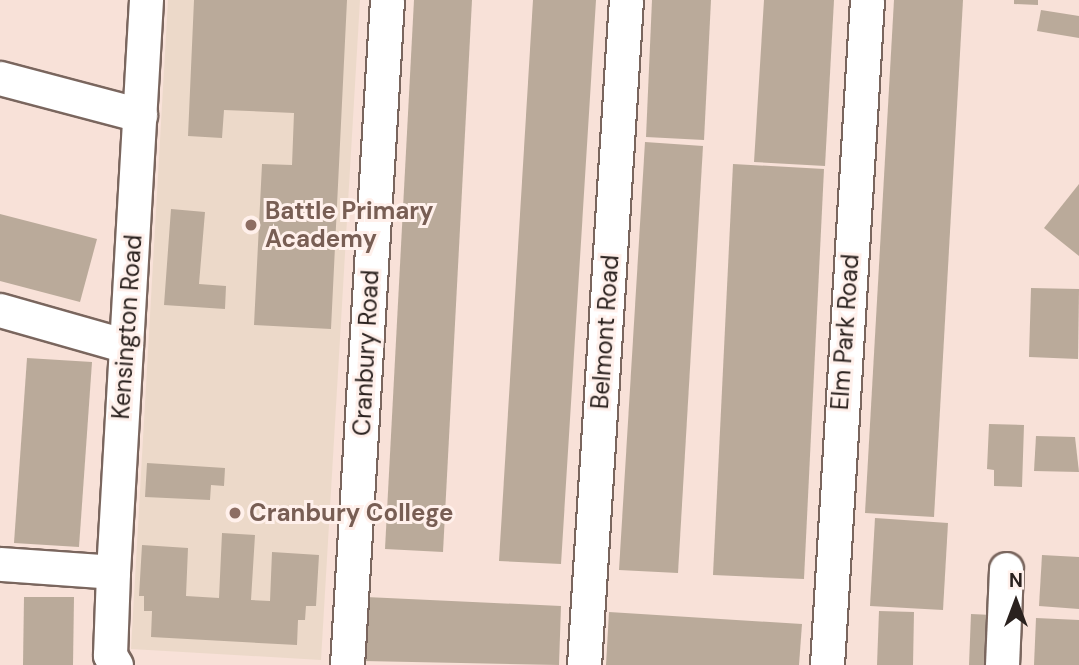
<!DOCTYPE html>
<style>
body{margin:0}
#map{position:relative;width:1079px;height:665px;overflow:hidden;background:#f8e1d8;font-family:"DM Sans",sans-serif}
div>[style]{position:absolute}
.education>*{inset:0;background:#ecd9c9}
.building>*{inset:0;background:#baaa9a}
.roads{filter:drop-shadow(2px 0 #7a665e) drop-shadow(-2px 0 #7a665e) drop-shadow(0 2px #7a665e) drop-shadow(0 -2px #7a665e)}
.minor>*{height:33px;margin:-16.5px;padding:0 16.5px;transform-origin:16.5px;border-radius:16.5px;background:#fff}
.dots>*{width:19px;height:19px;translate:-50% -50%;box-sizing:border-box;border:4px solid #fff0eb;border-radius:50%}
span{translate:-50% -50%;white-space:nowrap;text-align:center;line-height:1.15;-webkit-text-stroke:6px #fff0eb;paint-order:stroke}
.education-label{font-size:24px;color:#785e54;font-weight:700}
.left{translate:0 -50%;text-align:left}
.street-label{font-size:24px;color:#2a211e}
.north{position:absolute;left:981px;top:567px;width:70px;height:70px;-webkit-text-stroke:5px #fff0eb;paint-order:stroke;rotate:0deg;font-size:19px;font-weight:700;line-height:28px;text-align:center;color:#2a211e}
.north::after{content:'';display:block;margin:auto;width:24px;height:32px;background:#2a211e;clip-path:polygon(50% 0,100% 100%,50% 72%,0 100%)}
</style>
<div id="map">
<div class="education">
<i style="clip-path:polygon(168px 0,360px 0,321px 660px,131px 649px)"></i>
</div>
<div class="building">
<i style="clip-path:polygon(194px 0,347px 0,331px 329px,254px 325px,262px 164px,292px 165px,294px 113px,224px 110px,222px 138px,188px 136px)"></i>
<i style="clip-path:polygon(414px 0,472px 0,443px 552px,385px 549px)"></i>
<i style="clip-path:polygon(533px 0,596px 0,561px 564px,499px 561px)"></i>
<i style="clip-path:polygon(652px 0,711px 0,704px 140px,646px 137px)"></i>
<i style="clip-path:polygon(764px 0,834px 0,825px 166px,754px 162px)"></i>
<i style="clip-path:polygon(894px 0,963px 0,934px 517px,865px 513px)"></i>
<i style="clip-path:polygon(1014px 0,1038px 0,1038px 5px,1014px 4px)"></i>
<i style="clip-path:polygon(1041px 10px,1079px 16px,1079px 38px,1037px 31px)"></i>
<i style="clip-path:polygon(645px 142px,703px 146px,678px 573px,619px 570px)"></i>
<i style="clip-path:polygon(733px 164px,824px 169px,804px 579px,713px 575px)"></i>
<i style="clip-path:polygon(1079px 184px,1079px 256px,1044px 228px)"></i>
<i style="clip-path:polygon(171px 209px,205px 212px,199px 284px,226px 286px,225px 309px,164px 305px)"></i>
<i style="clip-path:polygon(0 214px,97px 239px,80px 302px,0 281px)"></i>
<i style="clip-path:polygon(1031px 288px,1079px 289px,1078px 359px,1029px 357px)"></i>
<i style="clip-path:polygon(27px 358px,92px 362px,79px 547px,14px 543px)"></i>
<i style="clip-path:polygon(989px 424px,1024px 425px,1022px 487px,994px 486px,994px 470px,987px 469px)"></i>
<i style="clip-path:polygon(1036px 436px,1075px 437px,1079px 472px,1034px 471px)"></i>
<i style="clip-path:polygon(147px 463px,225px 468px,224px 486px,211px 485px,210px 500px,145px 497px)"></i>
<i style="clip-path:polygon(875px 518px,948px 523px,943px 610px,870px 606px)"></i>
<i style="clip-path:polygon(222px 533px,255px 535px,251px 600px,270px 601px,272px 552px,319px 555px,316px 606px,306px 606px,305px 620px,298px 620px,297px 645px,151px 637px,152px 611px,144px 611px,144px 596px,139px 596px,142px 545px,188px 548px,186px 596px,219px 598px)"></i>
<i style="clip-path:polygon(1042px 555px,1079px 557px,1079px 609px,1039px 606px)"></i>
<i style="clip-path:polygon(24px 597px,74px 597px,73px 665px,23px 665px)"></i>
<i style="clip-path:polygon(366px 597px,561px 606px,559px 665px,363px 661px)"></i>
<i style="clip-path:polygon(879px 611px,914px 612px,913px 665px,877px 665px)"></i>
<i style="clip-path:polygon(609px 612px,802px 624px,799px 665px,606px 665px)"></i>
<i style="clip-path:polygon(971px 614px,992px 615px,990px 665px,969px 665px)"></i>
<i style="clip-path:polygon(1036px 618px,1079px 620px,1079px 665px,1034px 665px)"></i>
</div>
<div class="roads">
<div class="minor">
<i style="left:0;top:78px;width:145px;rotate:14.8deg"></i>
<i style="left:0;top:310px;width:131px;rotate:15.9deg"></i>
<i style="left:0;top:564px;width:113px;rotate:4deg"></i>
<i style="left:116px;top:665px;width:12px;rotate:-121deg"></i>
<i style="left:110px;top:655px;width:83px;rotate:-87.9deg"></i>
<i style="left:113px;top:572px;width:573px;rotate:-86.7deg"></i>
<i style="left:347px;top:665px;width:666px;rotate:-86.56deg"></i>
<i style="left:584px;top:665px;width:666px;rotate:-86.39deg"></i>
<i style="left:827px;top:665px;width:666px;rotate:-86.56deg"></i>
<i style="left:1002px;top:665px;width:96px;rotate:-87.6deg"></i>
</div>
</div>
<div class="dots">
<i style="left:251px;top:225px;background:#8d6e63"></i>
<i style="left:235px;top:513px;background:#8d6e63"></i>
</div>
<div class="education-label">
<span class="left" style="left:265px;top:225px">Battle Primary<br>Academy</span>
<span class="left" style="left:249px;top:513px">Cranbury College</span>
</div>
<div class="street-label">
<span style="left:127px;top:327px;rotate:-86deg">Kensington Road</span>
<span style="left:605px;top:332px;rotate:-86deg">Belmont Road</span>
<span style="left:845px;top:332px;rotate:-86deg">Elm Park Road</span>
<span style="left:366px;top:353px;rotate:-87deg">Cranbury Road</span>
</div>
<div class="north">N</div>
</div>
